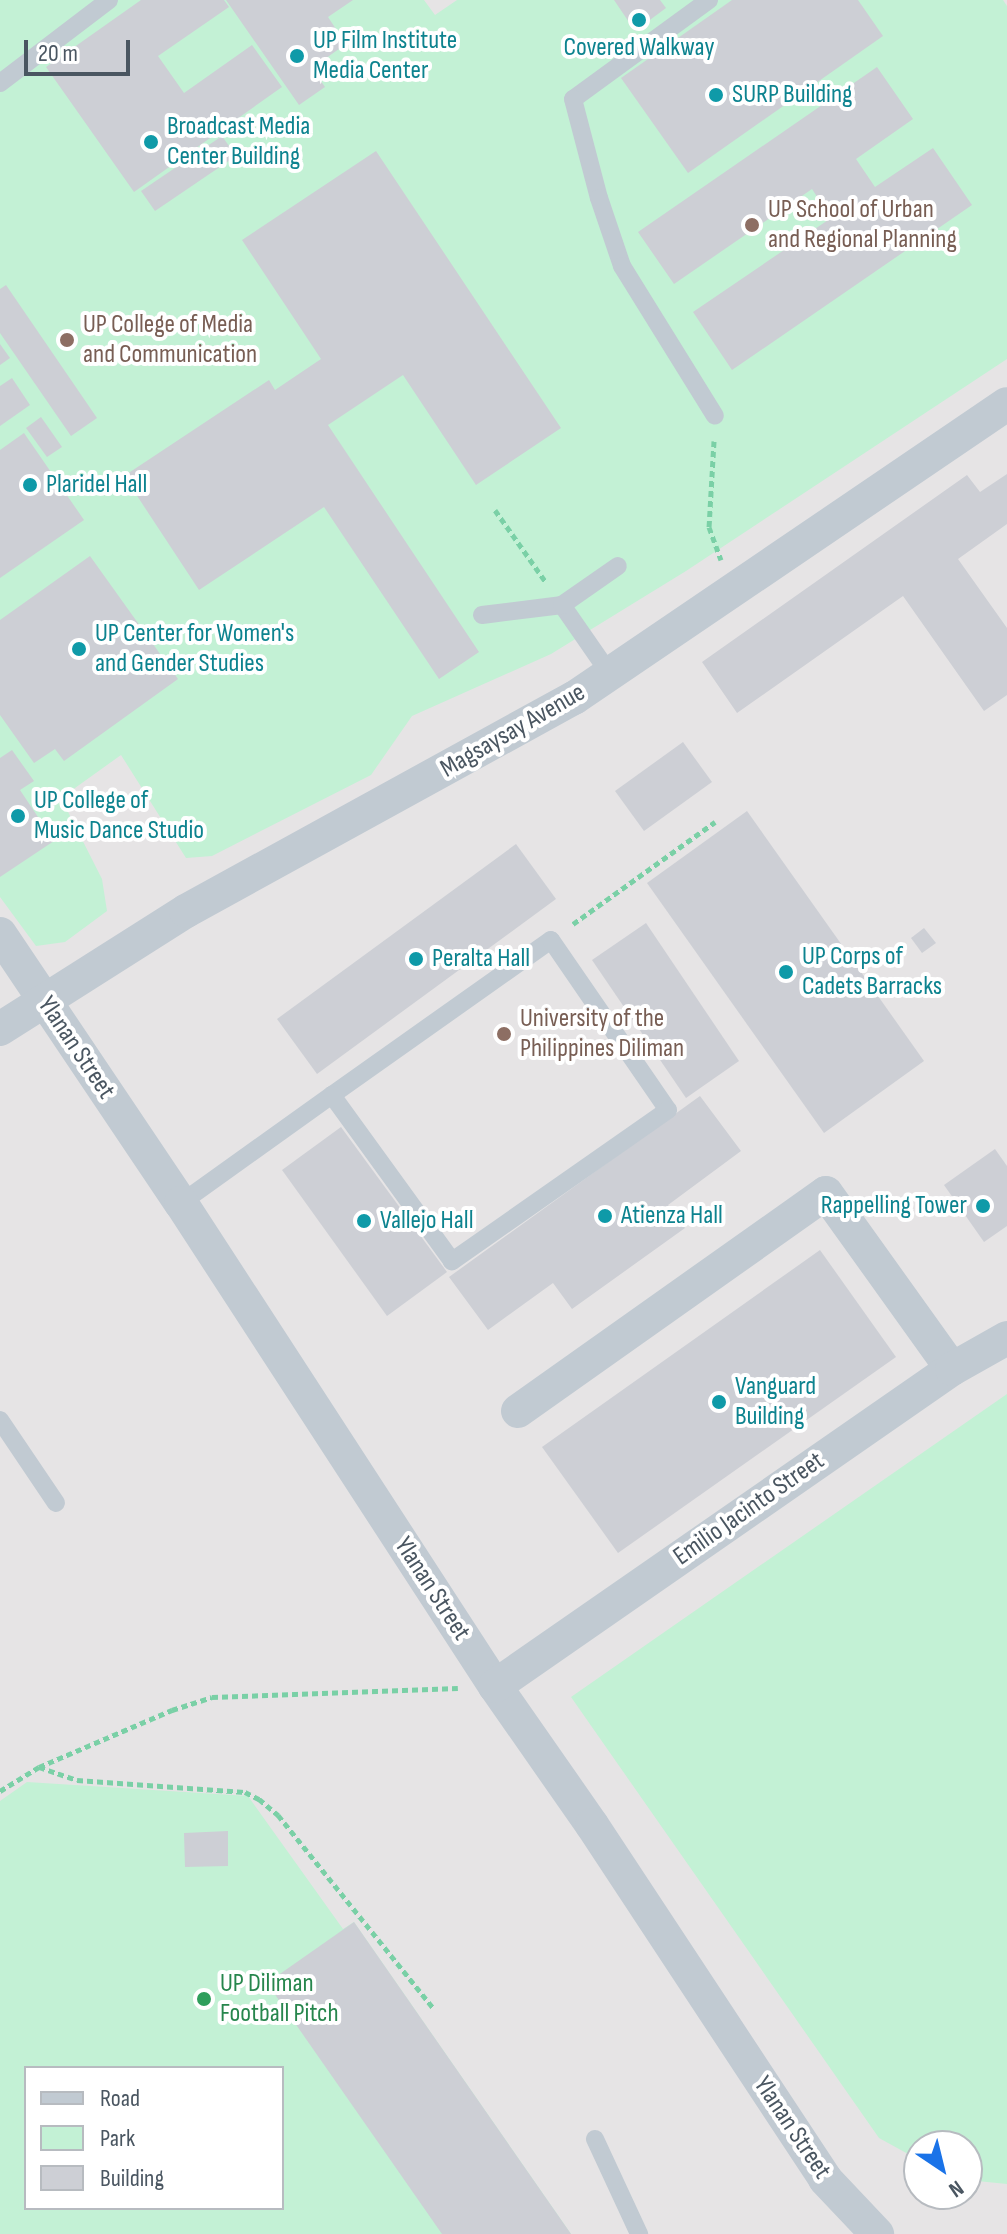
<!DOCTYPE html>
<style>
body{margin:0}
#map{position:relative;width:1007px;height:2234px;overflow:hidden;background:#f5f3f3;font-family:"Sofia Sans Condensed",sans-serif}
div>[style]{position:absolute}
.education>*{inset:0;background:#e6e4e5}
.green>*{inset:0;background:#c3f1d5}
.building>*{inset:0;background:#cdcfd5}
.path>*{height:5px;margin-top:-2.5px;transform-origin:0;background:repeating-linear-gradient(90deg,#7ad0a6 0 6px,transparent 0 10px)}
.lane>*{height:18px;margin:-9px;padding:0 9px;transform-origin:9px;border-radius:9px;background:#c1cad2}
.street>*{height:34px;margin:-17px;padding:0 17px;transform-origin:17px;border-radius:17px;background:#c1cad2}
.dots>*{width:22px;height:22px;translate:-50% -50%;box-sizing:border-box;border:4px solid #fff;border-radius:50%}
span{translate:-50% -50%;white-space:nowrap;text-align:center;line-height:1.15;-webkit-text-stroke:8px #fff;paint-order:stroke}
.culture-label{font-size:26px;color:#0d838f}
.left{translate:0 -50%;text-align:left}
.right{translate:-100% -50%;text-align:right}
.education-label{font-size:26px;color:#785e54}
.street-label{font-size:26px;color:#4a5661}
.leisure-label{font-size:26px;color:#27864d}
.legend{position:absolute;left:24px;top:2066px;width:260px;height:144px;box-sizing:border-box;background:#fff;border:2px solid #b7bbc0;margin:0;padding:10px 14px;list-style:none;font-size:24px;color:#4a5661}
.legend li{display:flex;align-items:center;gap:16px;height:40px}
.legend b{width:40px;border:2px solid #b7bbc0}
.north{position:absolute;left:903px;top:2130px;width:80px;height:80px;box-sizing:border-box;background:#fff;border:2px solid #b7bbc0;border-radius:50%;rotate:145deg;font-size:22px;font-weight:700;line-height:32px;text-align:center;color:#4a5661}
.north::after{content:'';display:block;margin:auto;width:28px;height:36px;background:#1a73e8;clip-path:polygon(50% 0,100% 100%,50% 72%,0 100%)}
.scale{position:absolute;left:24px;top:40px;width:106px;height:36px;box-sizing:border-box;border:4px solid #4a5661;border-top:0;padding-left:10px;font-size:24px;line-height:28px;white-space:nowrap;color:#4a5661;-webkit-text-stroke:6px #fff;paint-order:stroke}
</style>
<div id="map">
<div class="education">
<i style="clip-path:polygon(evenodd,0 0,1007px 0,1007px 2234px,0 2234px,0 0,26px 2068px,282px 2068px,282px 2208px,26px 2208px,26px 2068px,0 0,919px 2146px,967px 2146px,967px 2194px,919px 2194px,919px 2146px)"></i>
</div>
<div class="green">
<i style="clip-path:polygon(0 0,424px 0,435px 15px,457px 0,1003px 0,1007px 6px,1007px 359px,686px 571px,551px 654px,412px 716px,371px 775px,212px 856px,186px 858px,121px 755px,61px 798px,102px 879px,107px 911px,65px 942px,36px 946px,0 897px)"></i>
<i style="clip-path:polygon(1007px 1394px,1007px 2184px,967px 2180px,967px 2146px,919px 2146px,919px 2160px,879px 2138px,571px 1697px)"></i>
<i style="clip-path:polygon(evenodd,27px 1782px,248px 1796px,343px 1929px,354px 1922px,571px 2234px,0 2234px,0 1801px,27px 1782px,26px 2068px,282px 2068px,282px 2208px,26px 2208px,26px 2068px)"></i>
</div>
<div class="building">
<i style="clip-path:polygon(141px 0,224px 0,229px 7px,158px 56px,184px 93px,252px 45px,282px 87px,134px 192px,46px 67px)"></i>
<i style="clip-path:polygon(226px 0,353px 0,328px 17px,346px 44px,312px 68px,325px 87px,299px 105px)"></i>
<i style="clip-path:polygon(614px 0,660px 0,666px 8px,635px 31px)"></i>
<i style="clip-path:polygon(732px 0,858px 0,883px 36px,688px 173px,621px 78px)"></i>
<i style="clip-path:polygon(877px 67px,913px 119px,856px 159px,875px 187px,933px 148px,972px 205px,732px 370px,693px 312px,831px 218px,812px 189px,674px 284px,638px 232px)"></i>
<i style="clip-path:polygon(222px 136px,236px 156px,155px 211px,141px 191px)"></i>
<i style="clip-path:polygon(376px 151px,561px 428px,476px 485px,403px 375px,328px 425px,479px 652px,439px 679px,324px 507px,199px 590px,124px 476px,269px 380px,275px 390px,321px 359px,242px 240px)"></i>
<i style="clip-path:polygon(6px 285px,97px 418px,71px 436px,0 333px,0 289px)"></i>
<i style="clip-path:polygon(0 344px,10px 358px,0 365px)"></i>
<i style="clip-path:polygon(12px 378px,30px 405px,0 426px,0 386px)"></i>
<i style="clip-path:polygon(41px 417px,62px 447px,47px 457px,26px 428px)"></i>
<i style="clip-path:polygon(24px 433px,84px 520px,0 578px,0 450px)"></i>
<i style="clip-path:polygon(1007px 474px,1007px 524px,958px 559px,1007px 628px,1007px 695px,984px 711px,903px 596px,737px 713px,702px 662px,967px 475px,980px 492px)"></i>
<i style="clip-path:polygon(90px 556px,178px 679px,64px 761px,55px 749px,34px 763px,0 715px,0 620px)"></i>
<i style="clip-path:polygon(683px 742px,712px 782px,644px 831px,615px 791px)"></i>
<i style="clip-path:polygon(12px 750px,34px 781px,20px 790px,54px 841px,0 877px,0 758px)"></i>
<i style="clip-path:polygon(747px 811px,924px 1061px,824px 1133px,647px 883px)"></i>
<i style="clip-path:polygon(516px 844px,556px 899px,317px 1074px,277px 1019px)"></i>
<i style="clip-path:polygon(646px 923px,739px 1061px,686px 1098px,592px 960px)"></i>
<i style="clip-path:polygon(924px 928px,936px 943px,922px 953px,911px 938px)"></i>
<i style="clip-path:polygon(700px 1096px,741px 1151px,668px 1205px,685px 1228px,572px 1309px,553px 1283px,488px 1330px,449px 1277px)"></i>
<i style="clip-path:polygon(341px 1127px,447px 1272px,387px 1316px,282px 1170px)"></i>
<i style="clip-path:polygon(995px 1149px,1007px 1166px,1007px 1226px,984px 1242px,944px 1185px)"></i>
<i style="clip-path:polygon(820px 1250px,896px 1357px,618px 1553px,542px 1447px)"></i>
<i style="clip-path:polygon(228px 1831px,228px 1866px,185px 1867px,184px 1833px)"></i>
<i style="clip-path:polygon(354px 1922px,571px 2234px,442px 2234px,267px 1983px)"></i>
</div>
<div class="path">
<i style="left:714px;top:441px;width:86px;rotate:93.3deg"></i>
<i style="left:709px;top:527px;width:35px;rotate:70deg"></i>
<i style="left:495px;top:510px;width:87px;rotate:54.8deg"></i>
<i style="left:573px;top:924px;width:175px;rotate:-35.7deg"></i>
<i style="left:39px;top:1767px;width:40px;rotate:18.9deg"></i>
<i style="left:77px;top:1780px;width:168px;rotate:4.1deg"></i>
<i style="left:245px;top:1792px;width:16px;rotate:27deg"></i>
<i style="left:259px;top:1799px;width:25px;rotate:40deg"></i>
<i style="left:278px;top:1815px;width:249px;rotate:51.2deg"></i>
<i style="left:0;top:1791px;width:46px;rotate:-31.6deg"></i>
<i style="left:39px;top:1767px;width:145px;rotate:-23.2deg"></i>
<i style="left:172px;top:1710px;width:42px;rotate:-18deg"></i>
<i style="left:212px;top:1697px;width:246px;rotate:-2.1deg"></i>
</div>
<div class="lane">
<i style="left:709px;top:0;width:168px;rotate:143.9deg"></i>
<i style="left:573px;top:99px;width:102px;rotate:75.3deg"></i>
<i style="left:599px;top:198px;width:72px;rotate:71.3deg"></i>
<i style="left:622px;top:266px;width:176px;rotate:58.2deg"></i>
<i style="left:0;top:83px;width:137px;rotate:-37.3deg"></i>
<i style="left:562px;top:605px;width:83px;rotate:55.3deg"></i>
<i style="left:482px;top:615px;width:81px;rotate:-7.1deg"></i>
<i style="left:562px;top:605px;width:68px;rotate:-34.9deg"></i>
<i style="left:181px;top:1203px;width:186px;rotate:-35.6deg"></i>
<i style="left:332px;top:1095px;width:268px;rotate:-35.3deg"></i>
<i style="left:551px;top:940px;width:206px;rotate:55.5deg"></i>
<i style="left:668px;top:1110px;width:264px;rotate:145deg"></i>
<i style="left:452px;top:1261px;width:205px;rotate:-125.9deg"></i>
<i style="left:0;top:1420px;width:100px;rotate:56deg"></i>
<i style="left:595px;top:2139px;width:105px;rotate:65.1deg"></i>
</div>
<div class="street">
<i style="left:0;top:934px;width:324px;rotate:56.1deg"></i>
<i style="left:181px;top:1203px;width:576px;rotate:56.97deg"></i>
<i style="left:495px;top:1686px;width:169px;rotate:55.1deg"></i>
<i style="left:592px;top:1825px;width:424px;rotate:56.6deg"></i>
<i style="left:825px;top:2179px;width:76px;rotate:46.6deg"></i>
<i style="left:0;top:1029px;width:220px;rotate:-32.4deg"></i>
<i style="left:186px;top:911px;width:443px;rotate:-28.8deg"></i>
<i style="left:574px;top:698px;width:523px;rotate:-34.18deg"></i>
<i style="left:518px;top:1411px;width:377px;rotate:-35.3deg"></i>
<i style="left:826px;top:1193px;width:216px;rotate:54.4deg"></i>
<i style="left:495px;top:1686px;width:556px;rotate:-34.75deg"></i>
<i style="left:952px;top:1369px;width:63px;rotate:-29.4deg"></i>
</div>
<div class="dots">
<i style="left:639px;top:20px;background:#0f9aa8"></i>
<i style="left:297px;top:56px;background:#0f9aa8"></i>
<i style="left:716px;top:95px;background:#0f9aa8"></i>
<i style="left:151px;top:142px;background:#0f9aa8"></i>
<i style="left:752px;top:225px;background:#8d6e63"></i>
<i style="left:67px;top:340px;background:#8d6e63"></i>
<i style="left:30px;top:485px;background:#0f9aa8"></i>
<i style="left:79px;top:649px;background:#0f9aa8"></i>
<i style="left:18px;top:816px;background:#0f9aa8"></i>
<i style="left:416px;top:959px;background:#0f9aa8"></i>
<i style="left:786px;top:972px;background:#0f9aa8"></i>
<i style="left:504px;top:1034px;background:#8d6e63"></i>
<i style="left:983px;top:1206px;background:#0f9aa8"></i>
<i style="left:605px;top:1216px;background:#0f9aa8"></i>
<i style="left:364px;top:1221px;background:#0f9aa8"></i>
<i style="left:719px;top:1402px;background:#0f9aa8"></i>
<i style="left:204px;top:1999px;background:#2e9e5b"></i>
</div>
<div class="culture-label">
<span class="left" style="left:313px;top:56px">UP Film Institute<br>Media Center</span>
<span style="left:639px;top:48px">Covered Walkway</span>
<span class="left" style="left:732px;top:95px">SURP Building</span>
<span class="left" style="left:167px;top:142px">Broadcast Media<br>Center Building</span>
<span class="left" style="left:46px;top:485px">Plaridel Hall</span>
<span class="left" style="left:95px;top:649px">UP Center for Women's<br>and Gender Studies</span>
<span class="left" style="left:34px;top:816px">UP College of<br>Music Dance Studio</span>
<span class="left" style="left:802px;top:972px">UP Corps of<br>Cadets Barracks</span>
<span class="left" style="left:432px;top:959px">Peralta Hall</span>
<span class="right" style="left:967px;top:1206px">Rappelling Tower</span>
<span class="left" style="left:621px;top:1216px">Atienza Hall</span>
<span class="left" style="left:380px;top:1221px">Vallejo Hall</span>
<span class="left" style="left:735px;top:1402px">Vanguard<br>Building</span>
</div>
<div class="education-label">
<span class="left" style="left:768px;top:225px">UP School of Urban<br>and Regional Planning</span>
<span class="left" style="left:83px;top:340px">UP College of Media<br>and Communication</span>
<span class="left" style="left:520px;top:1034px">University of the<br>Philippines Diliman</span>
</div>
<div class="street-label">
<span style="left:513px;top:731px;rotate:-30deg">Magsaysay Avenue</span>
<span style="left:76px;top:1048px;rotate:56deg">Ylanan Street</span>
<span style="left:749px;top:1509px;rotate:-35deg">Emilio Jacinto Street</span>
<span style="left:432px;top:1589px;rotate:57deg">Ylanan Street</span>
<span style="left:792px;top:2128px;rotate:56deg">Ylanan Street</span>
</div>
<div class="leisure-label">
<span class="left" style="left:220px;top:1999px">UP Diliman<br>Football Pitch</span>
</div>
<ul class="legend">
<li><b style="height:10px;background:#c1cad2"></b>Road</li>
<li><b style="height:22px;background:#c3f1d5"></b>Park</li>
<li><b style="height:22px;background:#cdcfd5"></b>Building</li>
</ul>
<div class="north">N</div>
<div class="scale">20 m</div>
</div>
